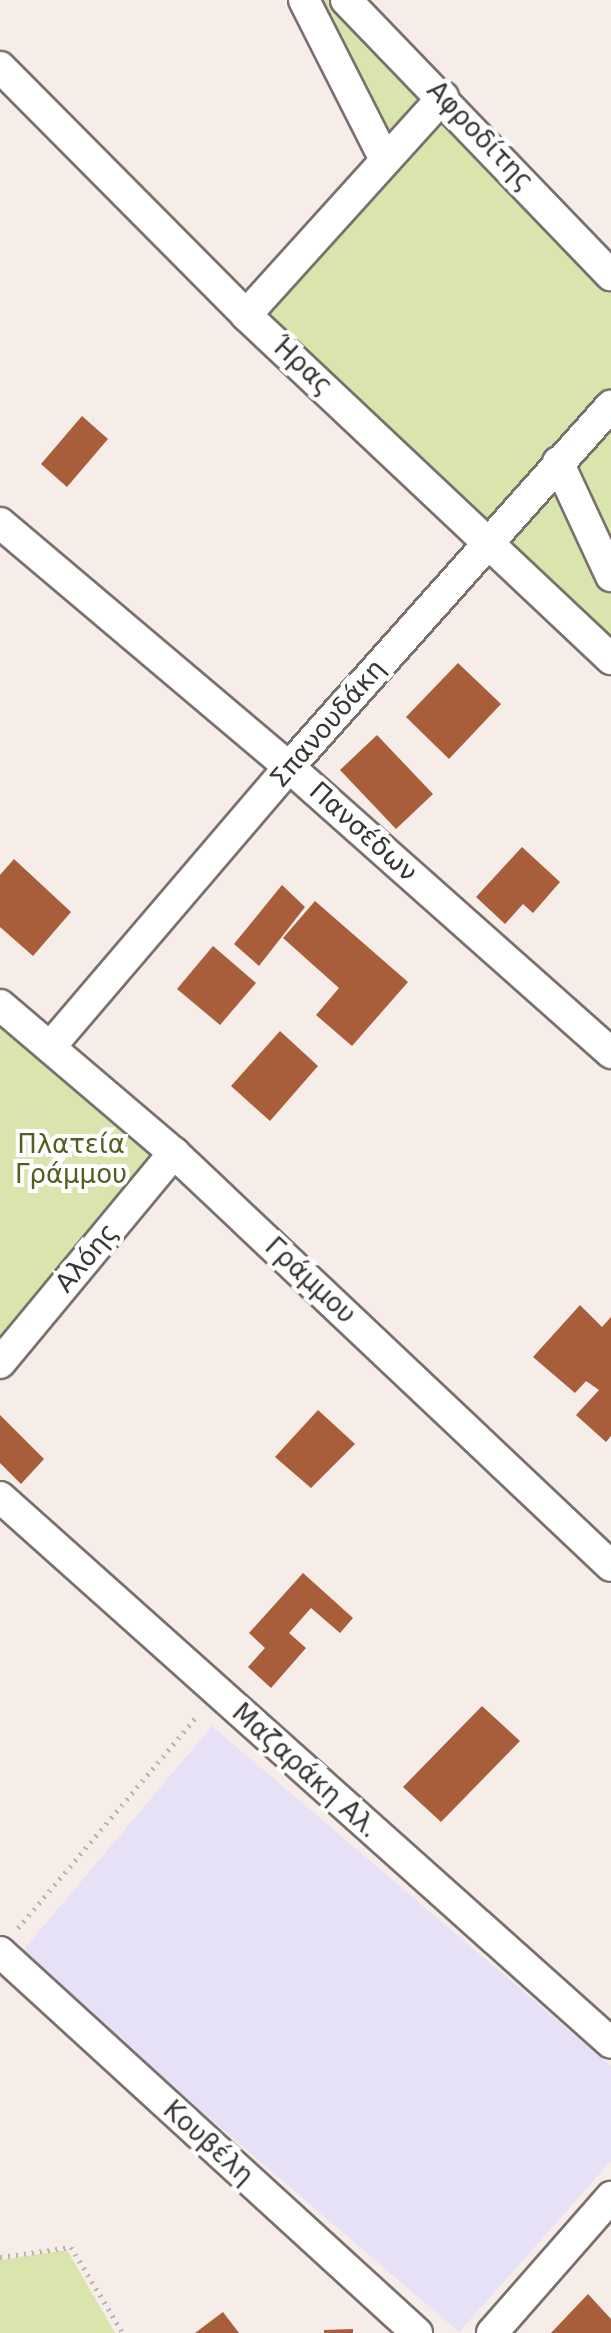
<!DOCTYPE html>
<meta charset="utf-8">
<style>
body{margin:0}
#map{position:relative;width:611px;height:2333px;overflow:hidden;background:#f7ede8;font-family:"DejaVu Sans",sans-serif}
div>[style]{position:absolute}
.education>*{inset:0;background:#e7e1f7}
.green>*{inset:0;background:#dae4ad}
.building>*{inset:0;background:#a85e3b}
.path>*{height:5px;margin-top:-2.5px;transform-origin:0;background:repeating-linear-gradient(90deg,#bbb3af 0 2px,transparent 0 8px)}
.roads{filter:drop-shadow(2px 0 #7a716d) drop-shadow(-2px 0 #7a716d) drop-shadow(0 2px #7a716d) drop-shadow(0 -2px #7a716d)}
.minor>*{height:30px;margin:-15px;padding:0 15px;transform-origin:15px;border-radius:15px;background:#fff}
span{translate:-50% -50%;white-space:nowrap;text-align:center;line-height:1.15;-webkit-text-stroke:8px #fff;paint-order:stroke}
.street-label{font-size:26px;color:#383533}
.park-label{font-size:26px;color:#555d22}
</style>
<div id="map">
<div class="education">
<i style="clip-path:polygon(212px 1726px,611px 2066px,611px 2161px,459px 2332px,19px 1955px)"></i>
</div>
<div class="green">
<i style="clip-path:polygon(304px 0,346px 0,611px 267px,611px 676px,246px 315px,385px 160px)"></i>
<i style="clip-path:polygon(0 1005px,174px 1153px,0 1348px)"></i>
<i style="clip-path:polygon(67px 2250px,115px 2333px,0 2333px,0 2260px)"></i>
</div>
<div class="building">
<i style="clip-path:polygon(82px 416px,108px 439px,67px 487px,41px 464px)"></i>
<i style="clip-path:polygon(458px 663px,501px 704px,449px 759px,406px 717px)"></i>
<i style="clip-path:polygon(377px 735px,433px 794px,396px 829px,340px 770px)"></i>
<i style="clip-path:polygon(522px 847px,560px 882px,533px 913px,523px 904px,505px 924px,476px 897px)"></i>
<i style="clip-path:polygon(14px 859px,71px 912px,33px 956px,0 927px,0 875px)"></i>
<i style="clip-path:polygon(282px 885px,305px 907px,259px 966px,234px 944px)"></i>
<i style="clip-path:polygon(315px 901px,408px 982px,352px 1046px,316px 1015px,339px 988px,283px 938px)"></i>
<i style="clip-path:polygon(213px 946px,256px 983px,220px 1025px,177px 989px)"></i>
<i style="clip-path:polygon(280px 1031px,318px 1066px,270px 1121px,231px 1086px)"></i>
<i style="clip-path:polygon(580px 1305px,602px 1327px,611px 1317px,611px 1436px,606px 1442px,576px 1415px,599px 1390px,586px 1381px,575px 1393px,533px 1357px)"></i>
<i style="clip-path:polygon(318px 1410px,355px 1444px,311px 1488px,275px 1457px)"></i>
<i style="clip-path:polygon(0 1415px,44px 1459px,21px 1484px,0 1463px)"></i>
<i style="clip-path:polygon(303px 1573px,353px 1618px,340px 1633px,311px 1608px,289px 1633px,306px 1648px,271px 1688px,248px 1667px,265px 1648px,249px 1633px)"></i>
<i style="clip-path:polygon(482px 1706px,520px 1741px,441px 1822px,403px 1787px)"></i>
<i style="clip-path:polygon(588px 2294px,611px 2319px,611px 2333px,551px 2333px)"></i>
<i style="clip-path:polygon(223px 2312px,239px 2333px,195px 2333px)"></i>
<i style="clip-path:polygon(353px 2329px,353px 2333px,324px 2333px,324px 2330px)"></i>
</div>
<div class="path">
<i style="left:18px;top:1928px;width:279px;rotate:-49.8deg"></i>
<i style="left:0;top:2257px;width:72px;rotate:-8deg"></i>
<i style="left:71px;top:2247px;width:100px;rotate:58.8deg"></i>
</div>
<div class="roads">
<div class="minor">
<i style="left:304px;top:0;width:179px;rotate:63.1deg"></i>
<i style="left:346px;top:0;width:382px;rotate:46.1deg"></i>
<i style="left:0;top:67px;width:349px;rotate:45.2deg"></i>
<i style="left:246px;top:315px;width:502px;rotate:43.3deg"></i>
<i style="left:246px;top:315px;width:294px;rotate:-47.9deg"></i>
<i style="left:558px;top:462px;width:126px;rotate:65.1deg"></i>
<i style="left:0;top:523px;width:378px;rotate:40.2deg"></i>
<i style="left:289px;top:767px;width:431px;rotate:41.6deg"></i>
<i style="left:0;top:1005px;width:228px;rotate:40.4deg"></i>
<i style="left:174px;top:1153px;width:601px;rotate:43.38deg"></i>
<i style="left:50px;top:1047px;width:368px;rotate:-49.5deg"></i>
<i style="left:289px;top:767px;width:484px;rotate:-48.3deg"></i>
<i style="left:0;top:1363px;width:273px;rotate:-50.4deg"></i>
<i style="left:0;top:1497px;width:819px;rotate:41.78deg"></i>
<i style="left:0;top:1952px;width:565px;rotate:42.42deg"></i>
<i style="left:492px;top:2333px;width:181px;rotate:-48.8deg"></i>
</div>
</div>
<div class="street-label">
<span style="left:480px;top:136px;rotate:46deg">Αφροδίτης</span>
<span style="left:302px;top:366px;rotate:43deg">Ήρας</span>
<span style="left:328px;top:724px;rotate:-49deg">Σπανουδάκη</span>
<span style="left:363px;top:832px;rotate:42deg">Πανσέδων</span>
<span style="left:87px;top:1258px;rotate:-50deg">Αλόης</span>
<span style="left:310px;top:1281px;rotate:43deg">Γράμμου</span>
<span style="left:305px;top:1771px;rotate:42deg">Μαζαράκη Αλ.</span>
<span style="left:208px;top:2143px;rotate:42deg">Κουβέλη</span>
</div>
<div class="park-label">
<span style="left:71px;top:1160px">Πλατεία<br>Γράμμου</span>
</div>
</div>
